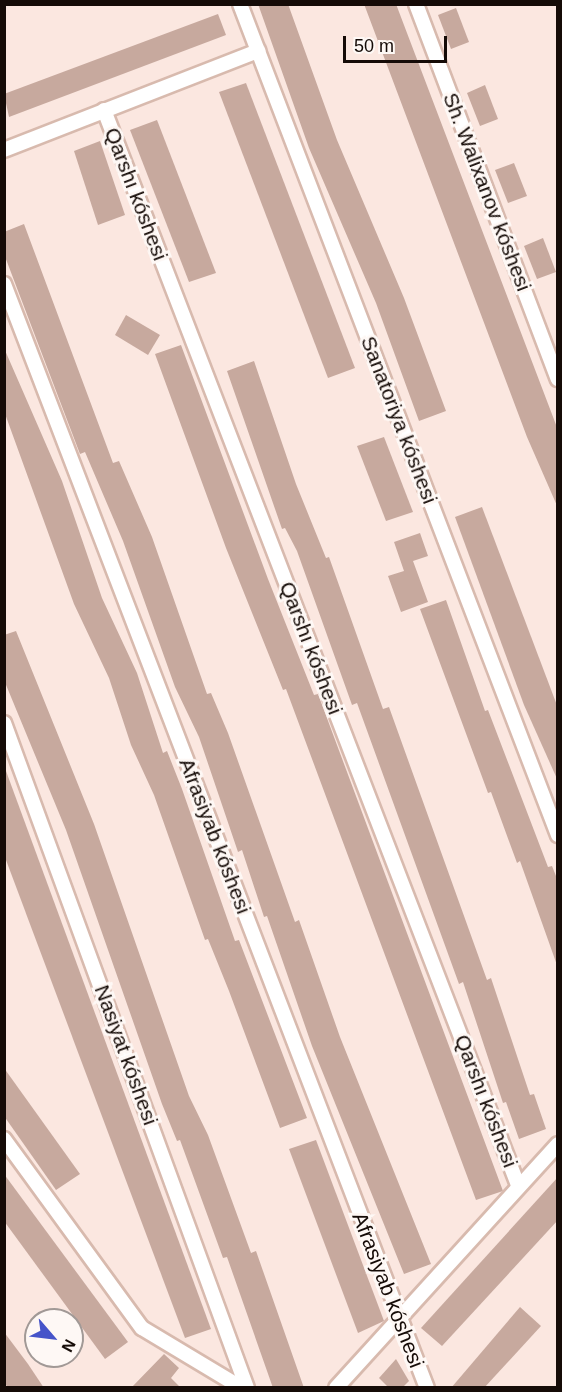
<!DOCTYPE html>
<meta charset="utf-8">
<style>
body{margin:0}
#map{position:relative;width:562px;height:1392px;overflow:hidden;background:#fbe7e0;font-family:Helvetica,sans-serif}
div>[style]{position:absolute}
.building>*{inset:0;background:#c7a99e}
.roads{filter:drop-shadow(2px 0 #d8baae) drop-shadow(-2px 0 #d8baae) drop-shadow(0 2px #d8baae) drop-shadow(0 -2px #d8baae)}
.street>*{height:14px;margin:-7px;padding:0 7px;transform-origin:7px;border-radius:7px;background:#fff}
span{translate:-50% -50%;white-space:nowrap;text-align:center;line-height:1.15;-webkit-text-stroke:6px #fef8f5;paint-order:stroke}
.street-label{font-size:21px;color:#150b07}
.frame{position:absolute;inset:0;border:6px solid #150b07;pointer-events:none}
.north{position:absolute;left:24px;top:1308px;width:60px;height:60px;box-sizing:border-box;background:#fef8f5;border:2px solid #a19996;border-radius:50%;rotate:118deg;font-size:16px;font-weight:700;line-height:24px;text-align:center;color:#150b07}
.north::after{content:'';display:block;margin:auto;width:21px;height:27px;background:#4654c9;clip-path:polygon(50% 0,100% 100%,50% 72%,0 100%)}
.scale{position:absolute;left:343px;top:36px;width:104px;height:27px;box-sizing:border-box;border:3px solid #150b07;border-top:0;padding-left:8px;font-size:18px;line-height:21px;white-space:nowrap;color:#150b07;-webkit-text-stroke:4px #fef8f5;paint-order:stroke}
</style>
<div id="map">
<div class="building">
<i style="clip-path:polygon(258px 4px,288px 4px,337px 140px,404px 298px,446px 411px,419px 421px,376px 303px,309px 148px)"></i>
<i style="clip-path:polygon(364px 4px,396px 4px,407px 33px,558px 430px,558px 508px,527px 437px)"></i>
<i style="clip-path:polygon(456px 8px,469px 42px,451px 49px,438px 15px)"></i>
<i style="clip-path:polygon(218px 14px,226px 35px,9px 117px,4px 94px)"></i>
<i style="clip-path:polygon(246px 83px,355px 368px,328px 378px,219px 92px)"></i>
<i style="clip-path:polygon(485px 85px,498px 119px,480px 126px,467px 93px)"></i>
<i style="clip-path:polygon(157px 120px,216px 273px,189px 282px,130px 130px)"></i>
<i style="clip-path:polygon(100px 141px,125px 215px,98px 225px,74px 151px)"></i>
<i style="clip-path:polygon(514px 163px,527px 196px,508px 203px,495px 170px)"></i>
<i style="clip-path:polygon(24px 224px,113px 463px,119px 461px,152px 537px,207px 694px,211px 693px,228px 733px,295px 922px,299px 920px,340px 1037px,431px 1264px,404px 1274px,312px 1046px,267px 916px,264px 917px,242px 850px,238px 852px,199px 737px,175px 687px,123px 541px,85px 452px,80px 454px,4px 254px,4px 232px)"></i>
<i style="clip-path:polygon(543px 238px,556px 272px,537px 279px,524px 246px)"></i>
<i style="clip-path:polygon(126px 315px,160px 335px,148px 355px,115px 335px)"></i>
<i style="clip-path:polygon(181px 345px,268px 579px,314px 695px,318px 694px,503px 1191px,476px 1200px,286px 689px,283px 690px,226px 548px,155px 354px)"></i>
<i style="clip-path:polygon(4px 348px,62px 481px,102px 598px,137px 673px,163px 753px,167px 751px,182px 789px,235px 941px,239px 940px,307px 1118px,280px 1128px,229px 991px,208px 939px,205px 940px,154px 795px,131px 745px,109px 678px,74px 604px,4px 411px)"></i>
<i style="clip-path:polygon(254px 361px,296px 484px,326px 558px,329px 557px,383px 709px,389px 707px,487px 980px,491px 978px,530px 1095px,534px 1094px,546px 1129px,519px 1139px,506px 1102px,503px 1103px,463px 982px,459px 984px,357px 703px,352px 705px,297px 551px,285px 528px,282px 529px,227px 371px)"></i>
<i style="clip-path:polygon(384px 437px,413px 512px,386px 521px,357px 446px)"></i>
<i style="clip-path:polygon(482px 507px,558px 708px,558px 781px,524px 705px,455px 517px)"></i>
<i style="clip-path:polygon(420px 533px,428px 556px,413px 561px,428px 602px,401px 612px,388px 576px,404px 571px,394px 542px)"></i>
<i style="clip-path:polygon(446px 600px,485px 711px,488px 710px,548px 867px,552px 866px,558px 881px,558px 968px,520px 861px,517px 863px,491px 792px,488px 793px,420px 609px)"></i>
<i style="clip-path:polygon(16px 631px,94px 824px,189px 1096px,208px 1135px,251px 1253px,256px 1251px,304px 1388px,273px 1388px,227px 1257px,223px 1258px,180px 1140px,177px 1141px,162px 1104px,66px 830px,4px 680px,4px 635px)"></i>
<i style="clip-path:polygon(6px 771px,211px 1329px,185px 1338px,6px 860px)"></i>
<i style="clip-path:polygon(4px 1068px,80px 1174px,56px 1190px,4px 1116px)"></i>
<i style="clip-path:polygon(316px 1140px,384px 1321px,358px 1333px,289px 1149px)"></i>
<i style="clip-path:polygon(4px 1174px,128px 1342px,105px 1359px,4px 1221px)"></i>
<i style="clip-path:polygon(558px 1177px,558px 1220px,442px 1346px,421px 1328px)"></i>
<i style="clip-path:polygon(520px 1307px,541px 1326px,484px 1388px,451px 1388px)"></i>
<i style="clip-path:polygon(4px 1332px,28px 1364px,44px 1388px,8px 1388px,4px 1382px)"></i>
<i style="clip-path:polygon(164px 1354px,179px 1368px,171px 1378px,181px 1388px,131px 1388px)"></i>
<i style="clip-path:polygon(396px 1359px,409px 1381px,402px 1388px,389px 1388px,379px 1378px)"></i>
</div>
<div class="roads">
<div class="street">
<i style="left:240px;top:4px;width:890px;rotate:69.06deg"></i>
<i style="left:416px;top:4px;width:401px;rotate:69.3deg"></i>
<i style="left:104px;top:110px;width:1152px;rotate:68.94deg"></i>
<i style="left:4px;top:150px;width:273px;rotate:-21.3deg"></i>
<i style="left:4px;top:284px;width:1182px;rotate:69.04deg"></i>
<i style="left:4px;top:723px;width:708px;rotate:69.93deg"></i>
<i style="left:4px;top:1139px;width:234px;rotate:53.9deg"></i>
<i style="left:142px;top:1328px;width:117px;rotate:31deg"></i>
<i style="left:336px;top:1388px;width:330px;rotate:-47.7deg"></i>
</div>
</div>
<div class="street-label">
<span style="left:487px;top:192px;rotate:69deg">Sh. Walixanov kóshesi</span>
<span style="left:136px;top:194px;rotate:69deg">Qarshı kóshesi</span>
<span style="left:399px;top:420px;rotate:69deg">Sanatoriya kóshesi</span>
<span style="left:311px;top:648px;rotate:69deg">Qarshı kóshesi</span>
<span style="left:215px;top:836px;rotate:69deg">Afrasiyab kóshesi</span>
<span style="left:126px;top:1055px;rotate:70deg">Nasiyat kóshesi</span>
<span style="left:486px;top:1101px;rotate:69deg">Qarshı kóshesi</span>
<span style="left:388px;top:1290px;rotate:69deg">Afrasiyab kóshesi</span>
</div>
<div class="frame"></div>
<div class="north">N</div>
<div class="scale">50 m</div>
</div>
